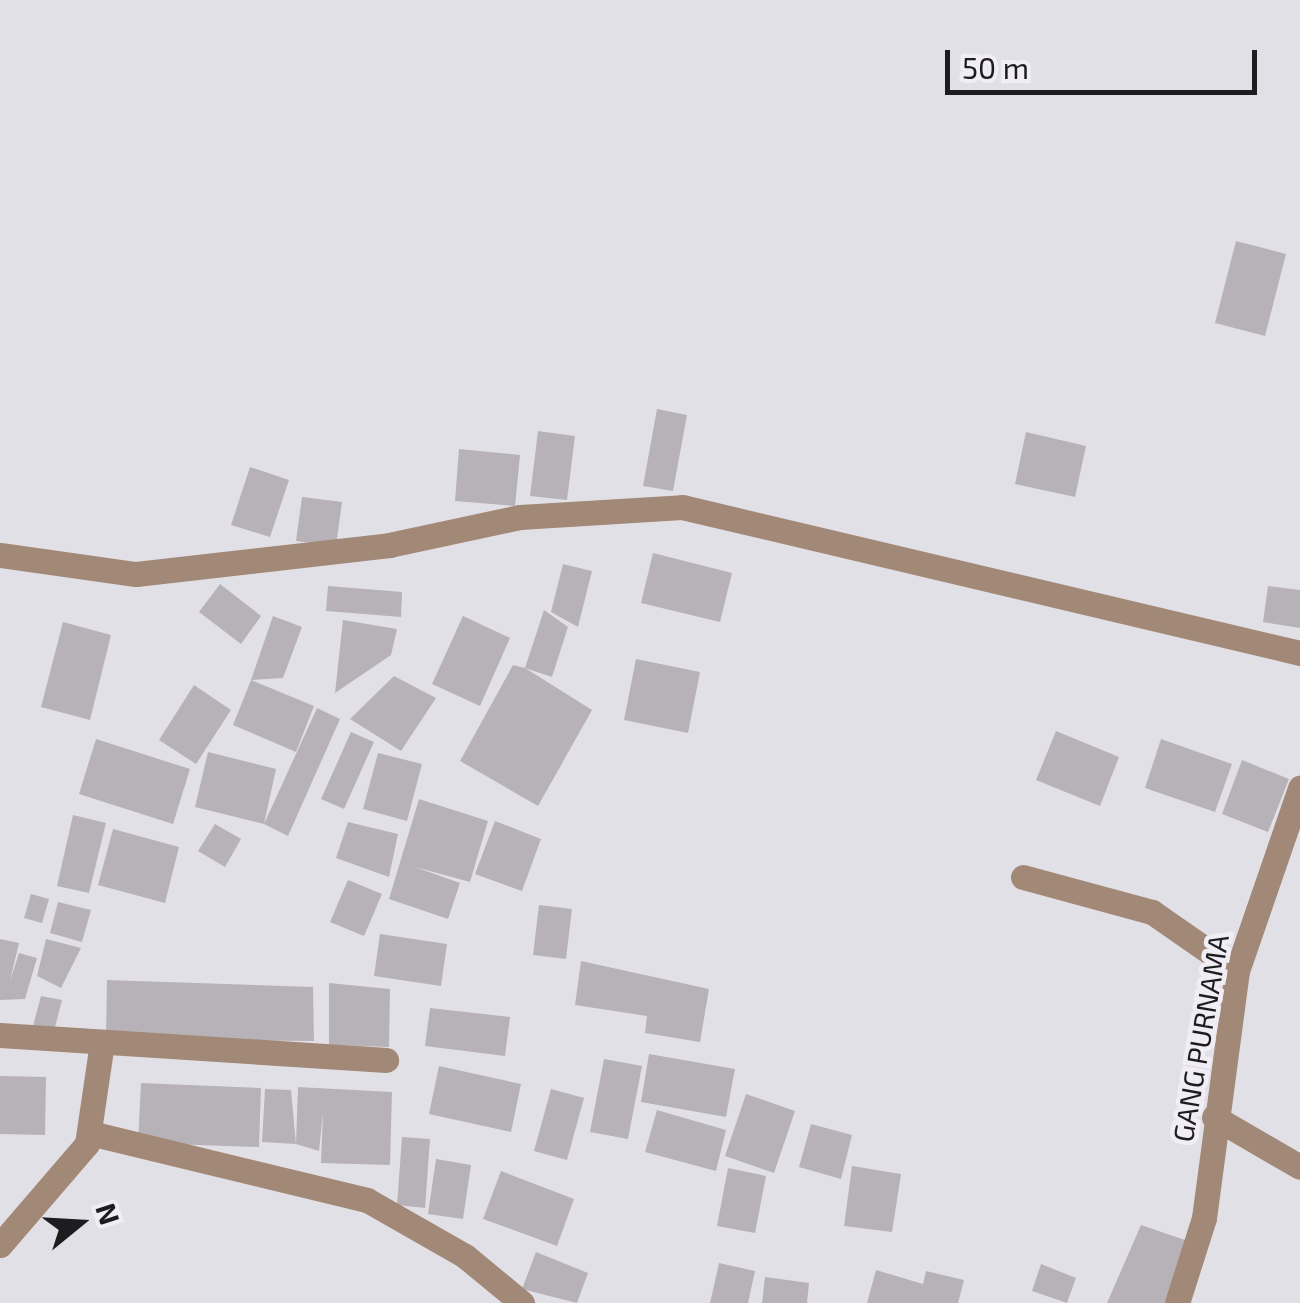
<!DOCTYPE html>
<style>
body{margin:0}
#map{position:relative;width:1300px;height:1303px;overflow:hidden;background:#e2e0e7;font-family:"Exo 2",sans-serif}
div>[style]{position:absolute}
.building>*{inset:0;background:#b7b2b7}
.street>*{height:25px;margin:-12.5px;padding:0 12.5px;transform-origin:12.5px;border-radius:12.5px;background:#a28876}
span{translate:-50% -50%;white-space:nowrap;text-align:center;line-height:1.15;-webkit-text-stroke:9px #f0edf4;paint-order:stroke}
.street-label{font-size:28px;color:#1d1c1f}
.north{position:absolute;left:30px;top:1173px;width:100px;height:100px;-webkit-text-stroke:8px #f0edf4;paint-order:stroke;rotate:72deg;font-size:28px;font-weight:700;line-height:40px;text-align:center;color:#1d1c1f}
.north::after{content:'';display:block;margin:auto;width:35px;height:45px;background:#1d1c1f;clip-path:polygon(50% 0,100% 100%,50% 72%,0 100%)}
.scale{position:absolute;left:945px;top:50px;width:312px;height:45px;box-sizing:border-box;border:5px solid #1d1c1f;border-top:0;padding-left:12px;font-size:30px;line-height:35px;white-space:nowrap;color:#1d1c1f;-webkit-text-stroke:8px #f0edf4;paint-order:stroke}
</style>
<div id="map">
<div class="building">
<i style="clip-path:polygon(1236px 241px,1286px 254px,1265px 336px,1215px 323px)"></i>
<i style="clip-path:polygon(657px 409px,687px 415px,673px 491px,643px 486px)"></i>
<i style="clip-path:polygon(538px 431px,575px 436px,567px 500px,530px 496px)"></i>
<i style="clip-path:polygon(1026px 432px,1086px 446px,1075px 497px,1015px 484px)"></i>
<i style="clip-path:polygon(459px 449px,520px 455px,515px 506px,455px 501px)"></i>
<i style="clip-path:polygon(250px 467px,289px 480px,270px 537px,231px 525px)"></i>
<i style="clip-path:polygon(302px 497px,342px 502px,336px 546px,296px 541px)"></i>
<i style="clip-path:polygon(653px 553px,732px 573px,720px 622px,641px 603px)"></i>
<i style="clip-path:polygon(563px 564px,592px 571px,578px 627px,551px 612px)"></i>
<i style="clip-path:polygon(220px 584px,261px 616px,241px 644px,199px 612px)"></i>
<i style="clip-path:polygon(328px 586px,402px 592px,401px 617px,326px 611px)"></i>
<i style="clip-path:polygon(1268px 586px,1300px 590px,1300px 628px,1263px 622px)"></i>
<i style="clip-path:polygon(544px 610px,568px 627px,552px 677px,525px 668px,592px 710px,538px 806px,460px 761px,513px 665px,525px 668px)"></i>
<i style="clip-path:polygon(273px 616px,302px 627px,283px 678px,251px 680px)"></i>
<i style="clip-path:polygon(463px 616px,510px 638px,480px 706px,432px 684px)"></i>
<i style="clip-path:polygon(343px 620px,397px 629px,391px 655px,335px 693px)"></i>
<i style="clip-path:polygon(63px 622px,111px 635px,90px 720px,41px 707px)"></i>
<i style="clip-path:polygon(636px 659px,700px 672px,688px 733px,624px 720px)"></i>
<i style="clip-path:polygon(394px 676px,436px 698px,401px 751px,350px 719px)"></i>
<i style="clip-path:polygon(251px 680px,314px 706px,296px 752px,233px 725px)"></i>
<i style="clip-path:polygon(194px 685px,231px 710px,196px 764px,159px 740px)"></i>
<i style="clip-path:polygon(317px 708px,340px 719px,288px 836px,264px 824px)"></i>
<i style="clip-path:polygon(1056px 731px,1119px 757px,1100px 806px,1036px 780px)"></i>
<i style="clip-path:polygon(351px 732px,374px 742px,344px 809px,321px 799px)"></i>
<i style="clip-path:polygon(96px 739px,190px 769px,173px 824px,79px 794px)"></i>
<i style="clip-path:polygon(1161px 739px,1232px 764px,1215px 812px,1145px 788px)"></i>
<i style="clip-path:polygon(208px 752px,276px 769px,264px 824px,195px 807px)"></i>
<i style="clip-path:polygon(378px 753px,422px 764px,407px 821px,363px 809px)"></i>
<i style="clip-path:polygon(1242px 760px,1289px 779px,1268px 832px,1222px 814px)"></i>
<i style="clip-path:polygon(419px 799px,488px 821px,470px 882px,415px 867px,460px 883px,448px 919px,389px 899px)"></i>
<i style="clip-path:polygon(73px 815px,106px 823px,89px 893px,57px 886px)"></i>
<i style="clip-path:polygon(495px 821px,541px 839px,522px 891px,475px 874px)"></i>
<i style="clip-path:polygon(348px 822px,398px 834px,389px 877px,336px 858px)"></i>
<i style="clip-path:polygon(215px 824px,241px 839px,225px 867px,198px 851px)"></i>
<i style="clip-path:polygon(113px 829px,179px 847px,165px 903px,98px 885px)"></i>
<i style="clip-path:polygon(348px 880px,382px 894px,364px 936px,330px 922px)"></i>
<i style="clip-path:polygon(31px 894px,49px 899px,42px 923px,24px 918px)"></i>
<i style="clip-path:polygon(58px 902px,91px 910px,82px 942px,50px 933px)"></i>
<i style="clip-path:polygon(539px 905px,572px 909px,566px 959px,533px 955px)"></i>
<i style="clip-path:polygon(380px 934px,447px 944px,441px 986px,374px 976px)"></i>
<i style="clip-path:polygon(0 939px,19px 943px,10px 981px,19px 953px,37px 958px,25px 999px,0 1000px)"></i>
<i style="clip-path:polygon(46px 939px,81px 948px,61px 988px,37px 976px)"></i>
<i style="clip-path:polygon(581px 961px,709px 989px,700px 1042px,645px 1033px,647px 1016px,575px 1005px)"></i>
<i style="clip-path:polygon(107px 980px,313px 987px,314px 1041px,106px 1039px)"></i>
<i style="clip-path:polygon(329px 983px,390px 989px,389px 1047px,329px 1045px)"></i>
<i style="clip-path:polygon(41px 996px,62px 1000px,54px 1031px,33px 1026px)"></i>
<i style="clip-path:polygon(430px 1008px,510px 1017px,505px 1056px,425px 1046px)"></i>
<i style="clip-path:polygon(649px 1054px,735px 1069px,726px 1117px,641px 1102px)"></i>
<i style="clip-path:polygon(604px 1059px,642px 1066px,628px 1139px,590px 1132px)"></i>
<i style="clip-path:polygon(439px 1066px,521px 1084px,511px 1132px,429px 1114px)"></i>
<i style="clip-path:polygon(0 1076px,46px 1077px,45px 1135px,0 1134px)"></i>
<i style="clip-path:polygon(141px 1083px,261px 1088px,259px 1147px,138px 1143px)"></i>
<i style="clip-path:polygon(298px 1087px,392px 1092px,390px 1165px,321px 1163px,323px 1112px,319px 1151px,296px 1144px)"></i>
<i style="clip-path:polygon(265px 1089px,291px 1090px,296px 1144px,262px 1142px)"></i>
<i style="clip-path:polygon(551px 1089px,584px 1098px,567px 1160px,534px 1151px)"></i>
<i style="clip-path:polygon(746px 1094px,795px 1111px,774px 1173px,725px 1156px)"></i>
<i style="clip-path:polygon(657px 1110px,726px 1130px,716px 1171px,645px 1152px)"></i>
<i style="clip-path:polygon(811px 1124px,852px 1135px,841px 1179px,799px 1167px)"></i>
<i style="clip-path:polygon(402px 1137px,430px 1139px,425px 1208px,397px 1205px)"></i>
<i style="clip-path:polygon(436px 1159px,471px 1165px,463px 1219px,428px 1214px)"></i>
<i style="clip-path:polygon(852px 1166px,901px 1174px,892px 1232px,844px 1226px)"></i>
<i style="clip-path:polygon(728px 1168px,766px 1176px,755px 1233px,717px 1226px)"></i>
<i style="clip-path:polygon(501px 1171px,574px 1199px,557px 1246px,483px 1219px)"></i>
<i style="clip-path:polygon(1141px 1225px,1188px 1241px,1165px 1303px,1107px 1303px)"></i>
<i style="clip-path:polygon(536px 1252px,588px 1273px,577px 1303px,522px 1289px)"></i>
<i style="clip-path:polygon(719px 1263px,755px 1271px,748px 1303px,710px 1303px)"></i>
<i style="clip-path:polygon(1041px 1264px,1076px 1278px,1067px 1303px,1032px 1291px)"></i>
<i style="clip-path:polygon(876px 1270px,923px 1284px,926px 1271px,964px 1280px,958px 1303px,867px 1303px)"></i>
<i style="clip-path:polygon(765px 1277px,809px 1283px,807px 1303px,762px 1303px)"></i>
</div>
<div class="street">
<i style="left:0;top:555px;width:137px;rotate:8deg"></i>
<i style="left:136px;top:574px;width:255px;rotate:-6.5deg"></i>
<i style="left:389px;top:545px;width:134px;rotate:-12.1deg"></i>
<i style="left:520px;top:517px;width:162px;rotate:-3.5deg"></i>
<i style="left:682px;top:507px;width:635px;rotate:13.29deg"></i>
<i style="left:1023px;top:877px;width:134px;rotate:15.2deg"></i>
<i style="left:1152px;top:912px;width:103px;rotate:34.8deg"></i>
<i style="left:0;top:1035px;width:387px;rotate:3.7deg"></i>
<i style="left:1214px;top:1117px;width:99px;rotate:30.2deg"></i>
<i style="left:90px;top:1133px;width:285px;rotate:13.6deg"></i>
<i style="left:367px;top:1200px;width:113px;rotate:29.7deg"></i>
<i style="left:465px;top:1256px;width:74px;rotate:39.5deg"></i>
<i style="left:0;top:1245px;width:133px;rotate:-49.3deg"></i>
<i style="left:87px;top:1144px;width:96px;rotate:-81.6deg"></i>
<i style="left:1177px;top:1303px;width:89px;rotate:-72.4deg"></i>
<i style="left:1204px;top:1218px;width:249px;rotate:-82.4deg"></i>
<i style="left:1237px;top:971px;width:194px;rotate:-71deg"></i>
</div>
<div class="street-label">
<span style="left:1200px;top:1038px;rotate:-80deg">GANG PURNAMA</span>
</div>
<div class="north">N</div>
<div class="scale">50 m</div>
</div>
